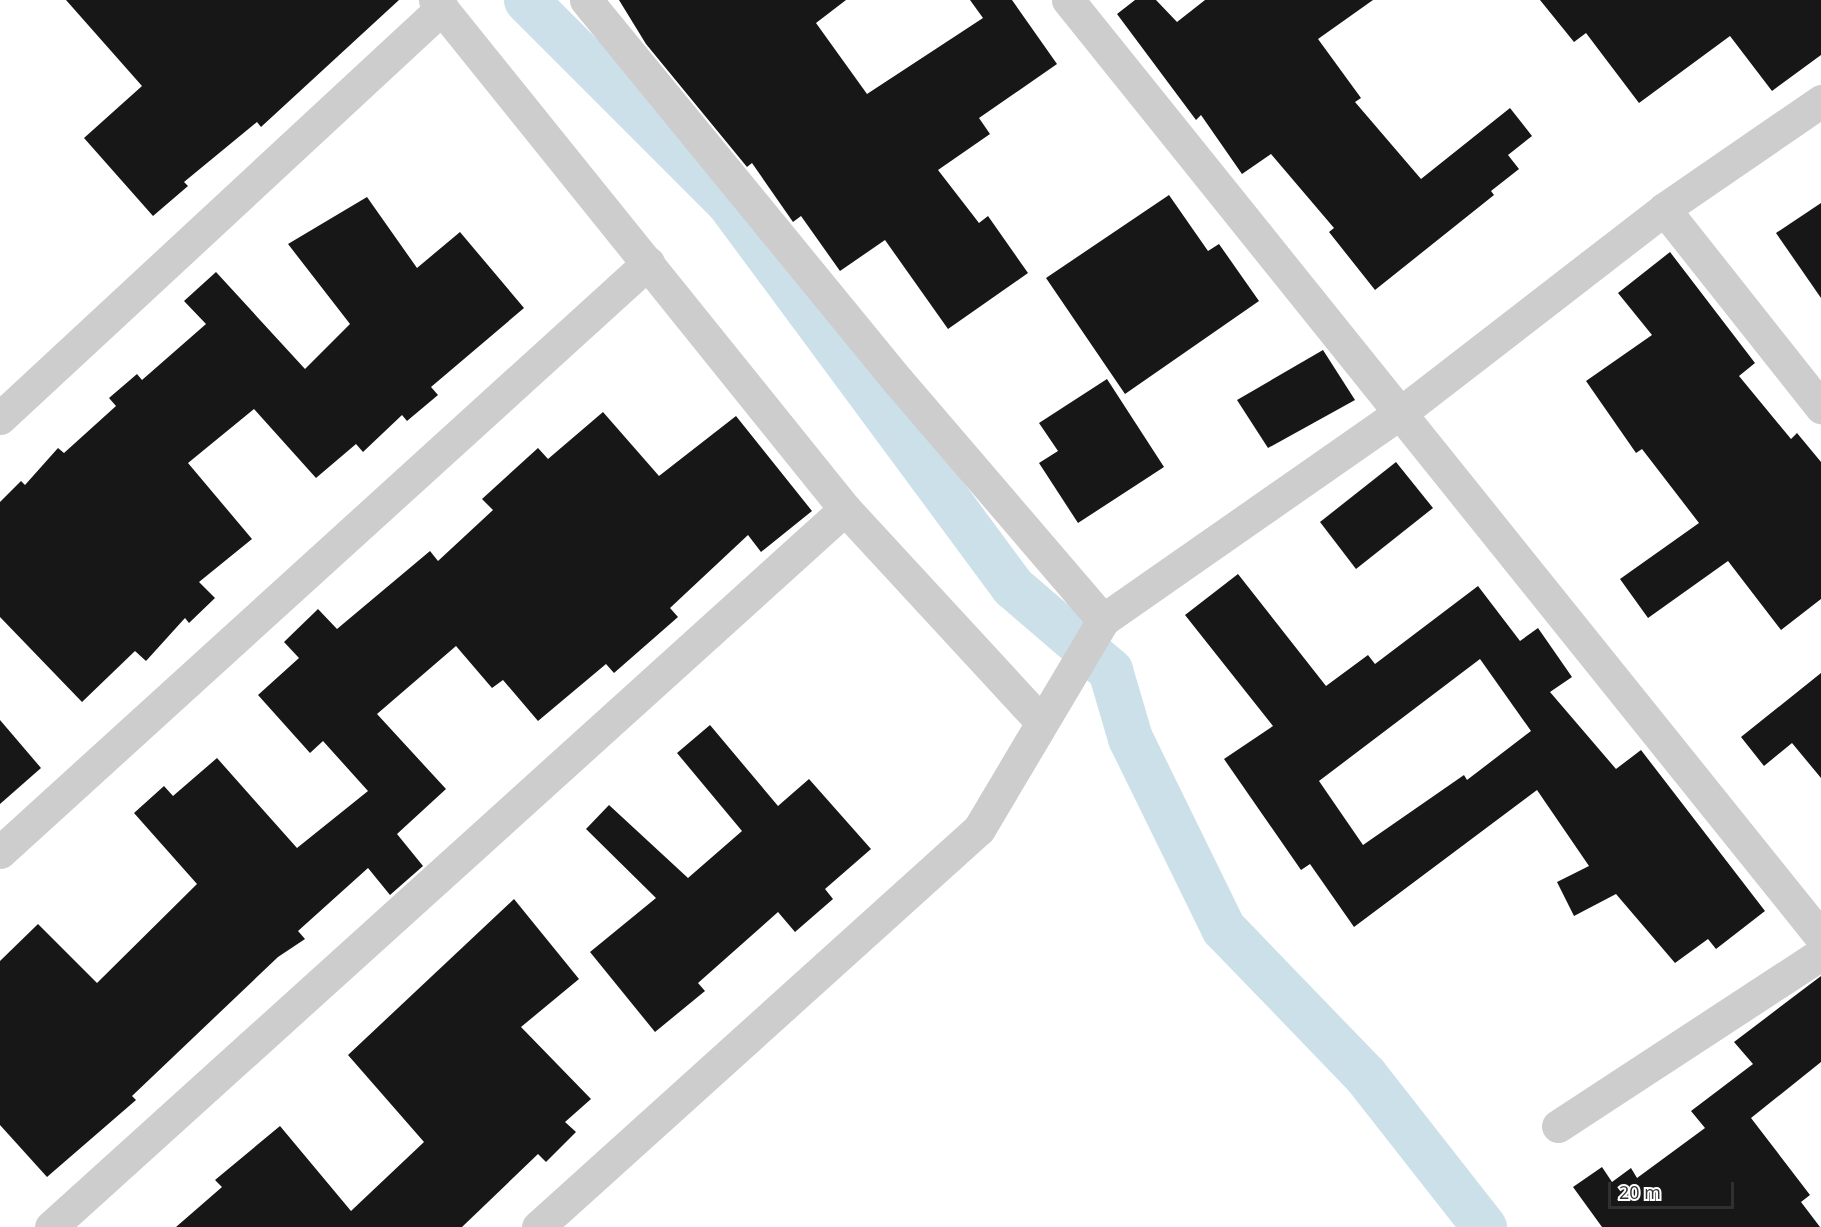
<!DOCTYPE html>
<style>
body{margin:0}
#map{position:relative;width:1821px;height:1227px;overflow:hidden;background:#fff;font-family:"Open Sans",sans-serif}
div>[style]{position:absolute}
.canal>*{height:45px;margin:-22.5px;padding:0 22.5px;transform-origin:22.5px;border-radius:22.5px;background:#cbe0e8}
.building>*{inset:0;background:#171717}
.minor>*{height:33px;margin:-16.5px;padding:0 16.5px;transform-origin:16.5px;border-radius:16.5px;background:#cdcdcd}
span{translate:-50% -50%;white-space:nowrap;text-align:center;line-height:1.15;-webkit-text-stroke:6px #fff;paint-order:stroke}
.scale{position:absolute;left:1608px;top:1182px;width:126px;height:27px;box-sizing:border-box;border:3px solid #303030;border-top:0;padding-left:8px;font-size:18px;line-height:21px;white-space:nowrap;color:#303030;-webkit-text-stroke:4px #fff;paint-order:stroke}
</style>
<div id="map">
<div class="canal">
<i style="left:526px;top:0;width:286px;rotate:45deg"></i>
<i style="left:728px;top:202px;width:479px;rotate:53.5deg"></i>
<i style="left:1013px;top:587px;width:128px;rotate:40.6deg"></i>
<i style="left:1110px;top:670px;width:71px;rotate:73.6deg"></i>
<i style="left:1130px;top:738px;width:212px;rotate:63.9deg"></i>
<i style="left:1223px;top:928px;width:204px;rotate:46deg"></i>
<i style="left:1365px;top:1075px;width:193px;rotate:51.9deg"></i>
</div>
<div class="building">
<i style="clip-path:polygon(66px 0,399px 0,261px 127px,257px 122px,184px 182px,188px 186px,153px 216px,84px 138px,142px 86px)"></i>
<i style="clip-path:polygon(619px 0,846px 0,816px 23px,867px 94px,983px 18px,970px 0,1012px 0,1057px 64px,979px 118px,990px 134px,938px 170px,979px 223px,988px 216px,1028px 273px,948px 329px,885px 240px,840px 271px,801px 216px,793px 222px,752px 163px,747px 167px,646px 44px)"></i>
<i style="clip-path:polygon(1135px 0,1156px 0,1177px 22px,1205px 0,1373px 0,1318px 39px,1361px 98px,1355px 102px,1421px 179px,1510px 108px,1532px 136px,1508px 155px,1519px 169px,1491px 191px,1494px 195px,1375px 290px,1329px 232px,1334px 228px,1271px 154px,1242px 174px,1201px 115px,1196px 120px,1117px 14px)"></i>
<i style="clip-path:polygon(1540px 0,1821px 0,1821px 55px,1772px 91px,1730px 36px,1639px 103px,1586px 33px,1574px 42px)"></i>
<i style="clip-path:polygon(1169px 195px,1208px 251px,1219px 244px,1259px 301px,1125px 394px,1046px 278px)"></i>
<i style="clip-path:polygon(367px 197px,417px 268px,460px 232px,524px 308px,431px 387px,438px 395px,407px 421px,402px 415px,363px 452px,356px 444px,316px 478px,254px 409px,188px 463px,252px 539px,199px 582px,215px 598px,189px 623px,185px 618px,146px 661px,135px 651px,82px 702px,0 617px,0 502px,21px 481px,25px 485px,58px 448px,64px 453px,116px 406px,109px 398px,137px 374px,142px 380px,206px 324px,184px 301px,216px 272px,305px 369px,350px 324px,288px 244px)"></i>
<i style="clip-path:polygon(1821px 203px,1821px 298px,1776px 233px)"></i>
<i style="clip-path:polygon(1670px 252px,1755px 363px,1739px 376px,1791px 439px,1797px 433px,1821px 462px,1821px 599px,1781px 630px,1728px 561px,1648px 618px,1620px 579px,1699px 523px,1642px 449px,1636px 453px,1586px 381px,1652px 335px,1618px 293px)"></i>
<i style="clip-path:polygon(1323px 350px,1355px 400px,1268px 448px,1237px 400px)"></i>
<i style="clip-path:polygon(1107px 379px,1164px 467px,1078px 523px,1039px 463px,1058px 451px,1039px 423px)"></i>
<i style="clip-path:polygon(603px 412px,659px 476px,736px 416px,812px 511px,761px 552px,748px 535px,670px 608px,678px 617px,614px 673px,606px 664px,538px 721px,503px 680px,492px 688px,456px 646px,377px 714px,446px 789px,397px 834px,423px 866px,390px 895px,368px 868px,298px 931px,305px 939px,278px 957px,132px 1096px,136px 1100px,47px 1177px,0 1125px,0 961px,38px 924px,97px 983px,197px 884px,134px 813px,164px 786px,173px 796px,217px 758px,297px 848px,368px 791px,323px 741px,310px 753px,258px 695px,299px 658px,284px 642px,318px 609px,337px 629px,430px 551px,438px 561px,493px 510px,482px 499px,538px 448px,548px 459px)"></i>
<i style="clip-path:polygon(1396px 462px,1433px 508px,1356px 569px,1320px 522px)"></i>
<i style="clip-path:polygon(evenodd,1238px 574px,1326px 686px,1368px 655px,1375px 664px,1478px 586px,1520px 641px,1538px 628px,1572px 677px,1550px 692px,1616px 769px,1641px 750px,1765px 911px,1716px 949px,1708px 939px,1675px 963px,1616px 894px,1574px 916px,1557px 882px,1589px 866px,1537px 790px,1354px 927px,1310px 864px,1301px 870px,1224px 759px,1273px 726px,1185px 615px,1238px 574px,1480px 659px,1531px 731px,1467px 780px,1464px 775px,1363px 845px,1319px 781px,1480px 659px)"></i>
<i style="clip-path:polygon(1821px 673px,1821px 778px,1792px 743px,1764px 766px,1741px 737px)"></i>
<i style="clip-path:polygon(0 720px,41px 768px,0 804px)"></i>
<i style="clip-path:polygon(710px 725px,778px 806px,809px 779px,871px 849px,825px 889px,833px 899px,795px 932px,778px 912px,698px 983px,705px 991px,655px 1032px,590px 952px,656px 898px,586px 829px,609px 805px,688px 878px,742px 831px,677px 753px)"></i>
<i style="clip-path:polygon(514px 899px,579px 979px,521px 1027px,591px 1099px,565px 1122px,576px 1132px,546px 1162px,538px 1154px,462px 1227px,176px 1227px,222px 1187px,215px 1180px,280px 1126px,351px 1211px,424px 1142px,348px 1055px)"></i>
<i style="clip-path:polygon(1821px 976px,1821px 1062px,1751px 1118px,1810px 1195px,1801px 1202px,1820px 1227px,1602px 1227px,1573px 1187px,1602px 1167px,1612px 1182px,1631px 1168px,1637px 1178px,1705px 1128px,1691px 1111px,1753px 1064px,1734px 1042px)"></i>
</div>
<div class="minor">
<i style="left:435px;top:0;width:654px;rotate:51.15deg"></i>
<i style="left:845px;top:509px;width:287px;rotate:47.3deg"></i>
<i style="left:586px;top:0;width:492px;rotate:50.7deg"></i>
<i style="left:898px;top:381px;width:315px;rotate:49.4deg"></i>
<i style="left:1068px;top:0;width:1202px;rotate:51.21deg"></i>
<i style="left:1664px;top:209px;width:253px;rotate:51.6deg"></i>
<i style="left:0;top:418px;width:603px;rotate:-42.85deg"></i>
<i style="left:0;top:852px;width:876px;rotate:-42.27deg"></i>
<i style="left:1558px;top:1126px;width:314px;rotate:-33.2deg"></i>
<i style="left:51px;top:1227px;width:1070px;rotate:-42.12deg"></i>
<i style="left:538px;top:1227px;width:594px;rotate:-42.07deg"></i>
<i style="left:979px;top:829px;width:243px;rotate:-59.3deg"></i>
<i style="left:1103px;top:620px;width:366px;rotate:-34.9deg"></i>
<i style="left:1403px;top:411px;width:330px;rotate:-37.7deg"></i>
<i style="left:1664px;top:209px;width:191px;rotate:-34.5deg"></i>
</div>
<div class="scale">20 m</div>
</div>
